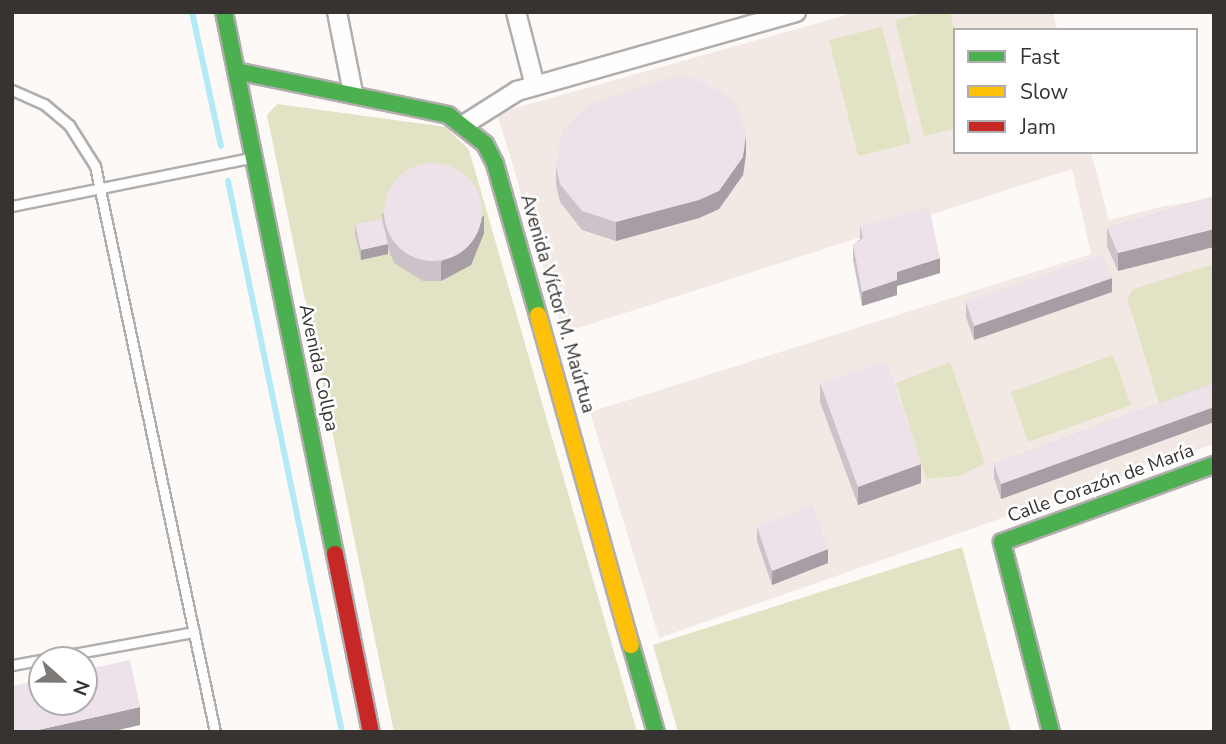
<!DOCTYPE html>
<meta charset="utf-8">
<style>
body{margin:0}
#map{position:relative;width:1226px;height:744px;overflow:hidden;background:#fcf9f7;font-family:"Nunito Sans",sans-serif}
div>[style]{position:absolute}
.built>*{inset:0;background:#f3e9e4}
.green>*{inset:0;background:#e2e2c4}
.stream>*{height:6px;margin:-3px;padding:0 3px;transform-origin:3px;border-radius:3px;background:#b2eafa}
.roads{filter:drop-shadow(2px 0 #b1aead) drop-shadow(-2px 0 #b1aead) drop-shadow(0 2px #b1aead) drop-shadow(0 -2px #b1aead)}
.lane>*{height:9px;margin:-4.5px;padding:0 4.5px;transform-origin:4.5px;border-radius:4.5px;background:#fffefe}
.street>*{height:18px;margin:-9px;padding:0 9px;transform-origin:9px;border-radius:9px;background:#fffefe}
.fast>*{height:16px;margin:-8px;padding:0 8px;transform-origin:8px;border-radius:8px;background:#4caf50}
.slow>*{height:16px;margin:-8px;padding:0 8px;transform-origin:8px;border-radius:8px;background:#ffc107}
.jam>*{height:16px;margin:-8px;padding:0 8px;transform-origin:8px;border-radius:8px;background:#c62828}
.wall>*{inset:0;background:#ccc2c9}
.shaded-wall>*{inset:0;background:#a69ea4}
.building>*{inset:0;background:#ede2ea}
.round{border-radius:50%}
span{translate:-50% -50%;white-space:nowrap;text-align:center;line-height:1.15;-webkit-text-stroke:5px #fff;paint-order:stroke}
.street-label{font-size:19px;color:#363331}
.frame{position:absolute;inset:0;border:14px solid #363331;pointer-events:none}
.legend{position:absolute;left:953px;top:28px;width:245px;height:126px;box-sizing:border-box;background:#fff;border:2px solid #afadad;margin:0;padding:9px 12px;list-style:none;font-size:21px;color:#363331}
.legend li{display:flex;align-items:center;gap:14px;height:35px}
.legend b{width:35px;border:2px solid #afadad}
.north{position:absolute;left:28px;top:646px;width:70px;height:70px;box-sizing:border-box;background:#fff;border:2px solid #afadad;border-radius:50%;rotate:111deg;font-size:19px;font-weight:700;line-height:28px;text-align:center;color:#363331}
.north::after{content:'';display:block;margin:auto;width:24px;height:32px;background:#7b7876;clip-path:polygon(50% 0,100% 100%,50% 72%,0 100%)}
</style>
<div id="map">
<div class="built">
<i style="clip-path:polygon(857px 12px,1053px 12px,1057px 30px,955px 30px,955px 152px,1091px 152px,1109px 220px,1164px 206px,1214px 199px,1214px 444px,659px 638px,590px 412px,1091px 254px,1072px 169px,563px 333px,497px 113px)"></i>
</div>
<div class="green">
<i style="clip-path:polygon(928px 12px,950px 12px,955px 33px,955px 129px,924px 136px,895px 20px)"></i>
<i style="clip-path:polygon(882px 27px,911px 143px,858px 156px,829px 40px)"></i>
<i style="clip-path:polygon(277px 104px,446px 127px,469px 150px,637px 732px,394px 732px,267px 115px)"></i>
<i style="clip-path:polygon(1214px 264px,1214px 387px,1160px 406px,1127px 298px,1133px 289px)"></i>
<i style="clip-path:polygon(1113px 355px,1131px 405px,1028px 442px,1011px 392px)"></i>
<i style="clip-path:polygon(950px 362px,985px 463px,960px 476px,926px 479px,896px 383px)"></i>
<i style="clip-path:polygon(962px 547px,1011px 732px,678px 732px,653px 645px)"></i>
</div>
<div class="stream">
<i style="left:192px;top:12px;width:137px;rotate:77.8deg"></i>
<i style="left:228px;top:181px;width:563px;rotate:78.31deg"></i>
</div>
<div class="roads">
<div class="lane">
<i style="left:12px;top:90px;width:35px;rotate:24deg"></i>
<i style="left:44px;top:104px;width:33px;rotate:40deg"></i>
<i style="left:69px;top:125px;width:49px;rotate:57.6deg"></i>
<i style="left:95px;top:166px;width:579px;rotate:78.03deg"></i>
<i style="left:12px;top:206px;width:244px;rotate:-11.4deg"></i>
<i style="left:12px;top:665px;width:185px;rotate:-10.3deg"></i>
</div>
<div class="street">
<i style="left:337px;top:12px;width:83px;rotate:78.8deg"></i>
<i style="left:516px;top:12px;width:76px;rotate:75.6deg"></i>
<i style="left:465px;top:124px;width:62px;rotate:-32.4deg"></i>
<i style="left:517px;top:91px;width:290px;rotate:-15.8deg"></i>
</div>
<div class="fast">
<i style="left:224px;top:12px;width:553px;rotate:78.43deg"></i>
<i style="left:236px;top:71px;width:217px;rotate:11.7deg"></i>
<i style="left:448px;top:115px;width:47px;rotate:38.1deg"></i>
<i style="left:485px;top:144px;width:22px;rotate:63deg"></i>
<i style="left:495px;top:164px;width:157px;rotate:74.1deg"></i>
<i style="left:631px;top:645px;width:91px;rotate:74deg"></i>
<i style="left:1051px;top:732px;width:196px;rotate:-104.5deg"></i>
<i style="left:1002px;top:542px;width:226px;rotate:-20deg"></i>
</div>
<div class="slow">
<i style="left:538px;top:315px;width:343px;rotate:74.3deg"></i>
</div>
<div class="jam">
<i style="left:335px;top:554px;width:182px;rotate:78.6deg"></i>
</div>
</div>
<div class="wall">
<i style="clip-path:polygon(746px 154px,743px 175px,719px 209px,699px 218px,616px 241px,582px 230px,560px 202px,556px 185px,556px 166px)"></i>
<i style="clip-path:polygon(1214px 196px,1118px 271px,1107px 246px,1107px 228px)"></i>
<i style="clip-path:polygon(382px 213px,484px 233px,471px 265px,441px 281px,423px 281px,394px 263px,388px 248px,388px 254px,361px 260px,355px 234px,355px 224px,382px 219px)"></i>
<i style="clip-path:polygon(860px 226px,940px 273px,897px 286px,897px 295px,862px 306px,853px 260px,853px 245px,860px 239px)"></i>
<i style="clip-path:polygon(1112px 292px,974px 340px,966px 317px,966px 302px)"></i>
<i style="clip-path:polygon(820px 383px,921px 483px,858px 505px,820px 402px)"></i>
<i style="clip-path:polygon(1214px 383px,1214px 422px,1001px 499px,994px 478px,994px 464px)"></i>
<i style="clip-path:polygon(757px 527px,828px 563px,772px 585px,757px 541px)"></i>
</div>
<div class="shaded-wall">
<i style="clip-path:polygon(746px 136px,746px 154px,743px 175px,719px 209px,699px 218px,616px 241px,616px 222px)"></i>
<i style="clip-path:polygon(484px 215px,484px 233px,471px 265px,441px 281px,441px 263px)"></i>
<i style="clip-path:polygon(1214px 229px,1214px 247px,1118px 271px,1118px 253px)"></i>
<i style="clip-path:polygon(388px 244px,388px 254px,361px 260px,361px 250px)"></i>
<i style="clip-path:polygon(940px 258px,940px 273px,897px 286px,897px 295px,862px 306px,862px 292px,897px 272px)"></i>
<i style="clip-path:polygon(1112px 278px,1112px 292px,974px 340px,974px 326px)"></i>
<i style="clip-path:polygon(1214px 407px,1214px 422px,1001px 499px,1001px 484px)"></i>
<i style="clip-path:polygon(921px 464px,921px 483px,858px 505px,858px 487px)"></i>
<i style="clip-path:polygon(828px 549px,828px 563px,772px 585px,772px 571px)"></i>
<i style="clip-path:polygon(140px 707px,140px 725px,110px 732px,29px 732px)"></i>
</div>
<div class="building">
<i style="clip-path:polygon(672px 77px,693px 77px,730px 97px,741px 115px,746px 136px,743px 157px,719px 191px,699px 200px,616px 222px,582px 211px,560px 184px,556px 166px,562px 131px,587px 105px)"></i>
<i class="round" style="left:384px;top:163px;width:98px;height:98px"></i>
<i style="clip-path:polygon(1214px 196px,1214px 229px,1118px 253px,1107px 228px)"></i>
<i style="clip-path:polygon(929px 207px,940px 258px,897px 272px,897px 280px,862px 292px,853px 245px,863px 238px,860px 226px)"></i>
<i style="clip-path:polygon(382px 219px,388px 244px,361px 250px,355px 224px)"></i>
<i style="clip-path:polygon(1103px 254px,1112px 278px,974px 326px,966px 302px)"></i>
<i style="clip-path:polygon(887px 361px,921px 464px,858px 487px,820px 383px)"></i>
<i style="clip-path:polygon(1214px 383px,1214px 407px,1001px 484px,994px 464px)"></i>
<i style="clip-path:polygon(813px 505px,828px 549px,772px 571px,757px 527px)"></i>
<i style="clip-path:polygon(130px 660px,140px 707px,29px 732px,12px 732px,12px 686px,42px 680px,42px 702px,84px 702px,84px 670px)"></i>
</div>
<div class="street-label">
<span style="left:557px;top:304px;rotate:74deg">Avenida Víctor M. Maúrtua</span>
<span style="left:318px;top:368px;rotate:78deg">Avenida Collpa</span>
<span style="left:1101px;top:484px;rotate:-20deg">Calle Corazón de María</span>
</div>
<div class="frame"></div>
<ul class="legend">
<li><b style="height:9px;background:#4caf50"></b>Fast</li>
<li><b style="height:9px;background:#ffc107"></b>Slow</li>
<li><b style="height:9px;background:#c62828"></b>Jam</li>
</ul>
<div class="north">N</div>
</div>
